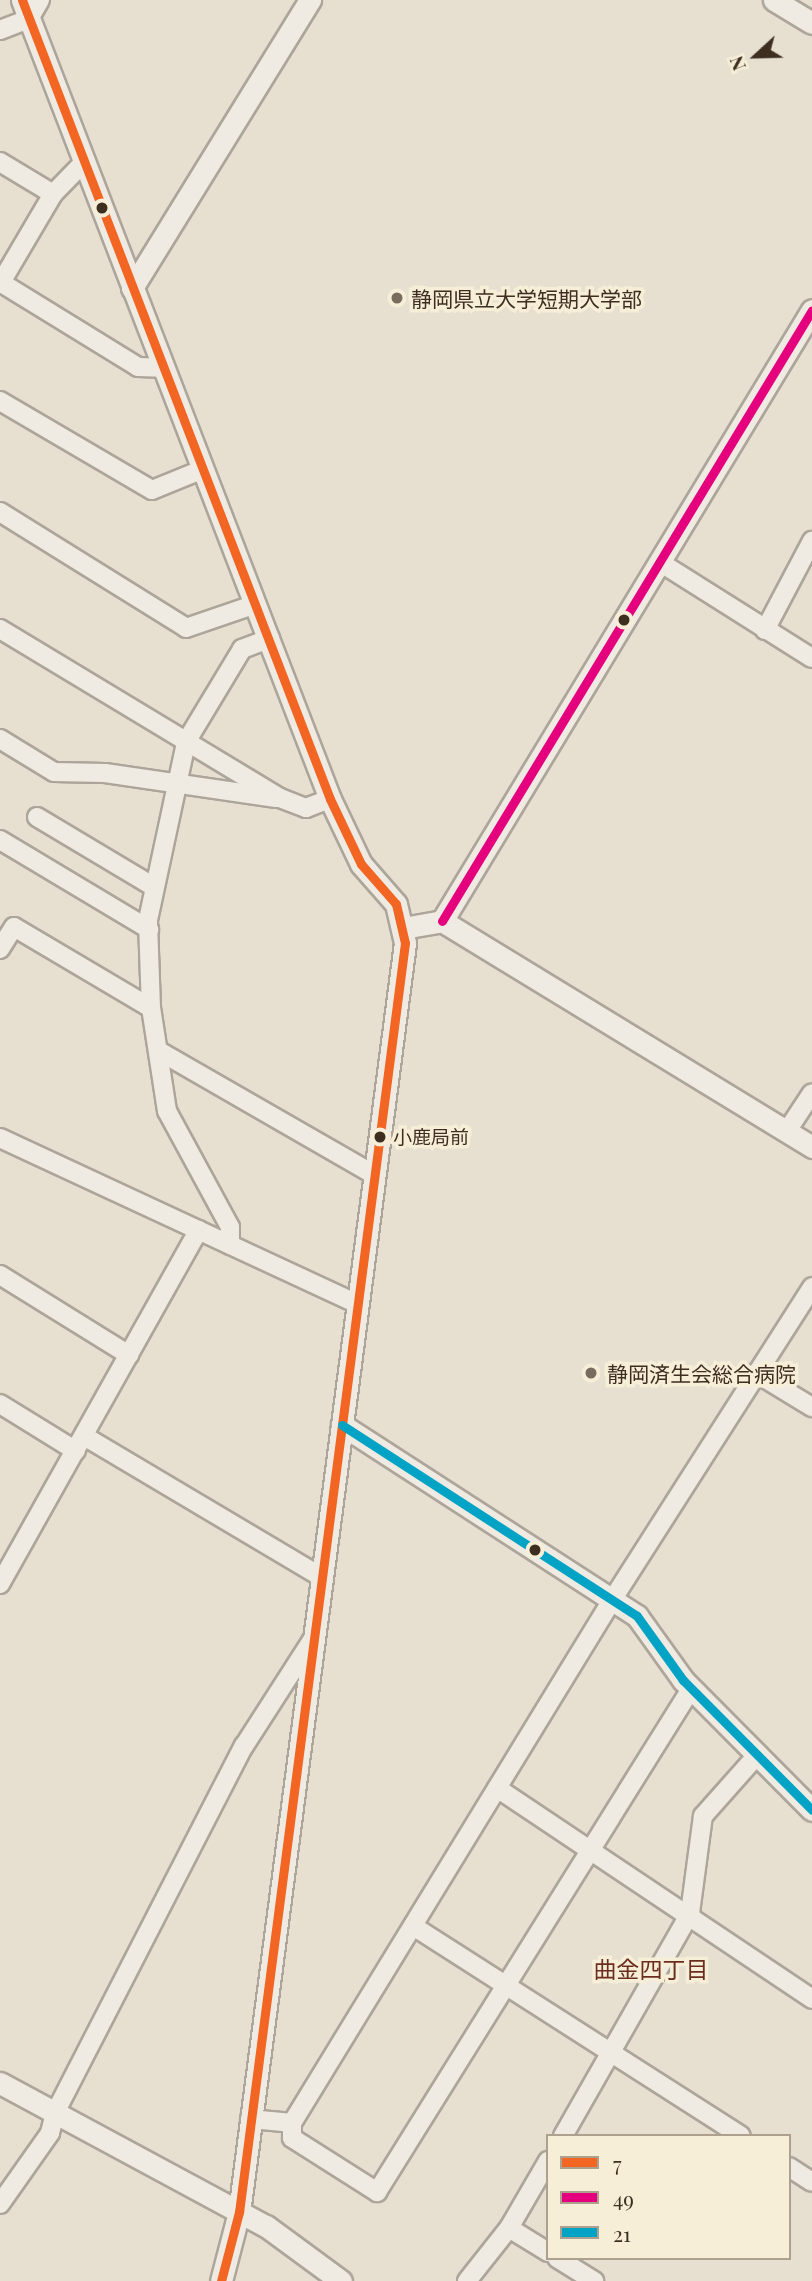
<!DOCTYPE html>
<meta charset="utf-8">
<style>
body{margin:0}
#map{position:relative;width:812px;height:2281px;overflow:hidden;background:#e7e0d1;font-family:"Playfair Display","Noto Sans JP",serif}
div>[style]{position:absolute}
.roads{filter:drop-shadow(2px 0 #ada599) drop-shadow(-2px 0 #ada599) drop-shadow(0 2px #ada599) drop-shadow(0 -2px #ada599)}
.minor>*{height:18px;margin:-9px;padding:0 9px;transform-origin:9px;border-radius:9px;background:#efebe3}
.tertiary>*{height:21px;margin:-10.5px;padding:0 10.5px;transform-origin:10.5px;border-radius:10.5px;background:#efebe3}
.bus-1>*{height:9px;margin:-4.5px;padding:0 4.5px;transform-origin:4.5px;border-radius:4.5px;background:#f26522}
.bus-2>*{height:9px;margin:-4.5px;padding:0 4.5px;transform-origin:4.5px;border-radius:4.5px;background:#e5007d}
.bus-3>*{height:9px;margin:-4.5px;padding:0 4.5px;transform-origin:4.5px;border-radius:4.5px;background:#03a3c5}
.dots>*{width:19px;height:19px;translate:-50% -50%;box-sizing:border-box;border:4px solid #f7eed8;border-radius:50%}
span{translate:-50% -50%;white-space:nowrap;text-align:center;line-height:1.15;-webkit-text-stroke:7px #f7eed8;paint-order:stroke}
.bus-label{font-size:19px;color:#3d2e20}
.left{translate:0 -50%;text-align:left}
.poi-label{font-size:21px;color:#3d2e20}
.neighbourhood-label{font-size:23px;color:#6b2e1e}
.legend{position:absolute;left:546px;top:2134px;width:245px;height:126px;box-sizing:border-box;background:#f7eed8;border:2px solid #ada18e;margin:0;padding:9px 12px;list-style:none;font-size:21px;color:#3d2e20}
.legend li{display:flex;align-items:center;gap:14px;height:35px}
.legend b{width:35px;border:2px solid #ada18e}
.north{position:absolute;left:721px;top:21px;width:70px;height:70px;-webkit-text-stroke:5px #f7eed8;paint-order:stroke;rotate:248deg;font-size:19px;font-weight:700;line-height:28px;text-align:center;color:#3d2e20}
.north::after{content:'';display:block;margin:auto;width:24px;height:32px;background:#3d2e20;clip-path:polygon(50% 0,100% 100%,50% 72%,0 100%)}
</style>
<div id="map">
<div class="roads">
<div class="minor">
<i style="left:0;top:30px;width:31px;rotate:-21deg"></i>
<i style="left:29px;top:19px;width:22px;rotate:-60deg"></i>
<i style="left:0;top:162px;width:62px;rotate:31.1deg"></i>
<i style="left:0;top:282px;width:162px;rotate:31.6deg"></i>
<i style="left:138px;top:367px;width:24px;rotate:2deg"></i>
<i style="left:0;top:284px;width:104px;rotate:-59.5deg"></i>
<i style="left:53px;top:194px;width:45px;rotate:-45.9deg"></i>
<i style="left:0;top:401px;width:176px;rotate:30.4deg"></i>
<i style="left:152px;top:490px;width:53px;rotate:-22.2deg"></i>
<i style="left:0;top:512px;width:219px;rotate:31.9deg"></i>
<i style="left:186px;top:628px;width:74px;rotate:-18.9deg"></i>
<i style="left:661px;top:563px;width:178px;rotate:32.2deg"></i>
<i style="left:0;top:629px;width:327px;rotate:31.1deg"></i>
<i style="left:280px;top:798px;width:28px;rotate:21deg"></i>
<i style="left:306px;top:808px;width:26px;rotate:-21deg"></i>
<i style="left:765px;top:630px;width:101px;rotate:-62.2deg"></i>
<i style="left:0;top:739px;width:63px;rotate:31.4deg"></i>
<i style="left:54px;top:772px;width:51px;rotate:1.1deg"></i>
<i style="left:105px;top:773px;width:173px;rotate:8.3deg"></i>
<i style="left:37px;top:817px;width:136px;rotate:30.9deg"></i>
<i style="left:0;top:840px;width:174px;rotate:30.9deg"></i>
<i style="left:0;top:949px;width:26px;rotate:-58deg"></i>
<i style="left:14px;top:927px;width:159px;rotate:30.6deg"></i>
<i style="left:159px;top:1051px;width:249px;rotate:29.9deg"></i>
<i style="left:787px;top:1131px;width:45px;rotate:-56.7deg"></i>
<i style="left:0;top:1138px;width:395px;rotate:24.9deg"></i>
<i style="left:230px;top:1245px;width:18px;rotate:-90deg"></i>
<i style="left:230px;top:1227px;width:132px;rotate:-118.5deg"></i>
<i style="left:167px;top:1111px;width:104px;rotate:-98.8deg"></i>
<i style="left:151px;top:1008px;width:88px;rotate:-92deg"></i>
<i style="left:148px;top:920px;width:182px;rotate:-77.9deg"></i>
<i style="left:186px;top:742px;width:109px;rotate:-58.9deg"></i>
<i style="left:242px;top:649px;width:30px;rotate:-21deg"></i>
<i style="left:0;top:1275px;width:152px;rotate:31.8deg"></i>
<i style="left:756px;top:1373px;width:66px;rotate:31.3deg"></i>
<i style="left:0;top:1404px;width:89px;rotate:31.7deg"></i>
<i style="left:84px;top:1436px;width:278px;rotate:30.7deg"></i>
<i style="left:0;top:1584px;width:406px;rotate:-60.7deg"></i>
<i style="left:497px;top:1788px;width:379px;rotate:33.8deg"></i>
<i style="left:413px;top:1926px;width:389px;rotate:32.6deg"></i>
<i style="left:250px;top:2119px;width:42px;rotate:5.4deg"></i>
<i style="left:292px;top:2123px;width:617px;rotate:-58.53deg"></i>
<i style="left:614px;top:1597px;width:368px;rotate:-57.4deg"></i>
<i style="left:292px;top:2123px;width:15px;rotate:90deg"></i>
<i style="left:292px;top:2138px;width:101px;rotate:32.4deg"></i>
<i style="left:377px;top:2192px;width:593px;rotate:-58.03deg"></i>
<i style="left:563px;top:2136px;width:257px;rotate:-60.3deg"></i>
<i style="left:690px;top:1913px;width:98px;rotate:-82.4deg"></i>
<i style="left:703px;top:1816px;width:83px;rotate:-48.4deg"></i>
<i style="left:789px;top:2167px;width:27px;rotate:33deg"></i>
<i style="left:0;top:2204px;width:87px;rotate:-54.8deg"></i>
<i style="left:50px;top:2133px;width:21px;rotate:-76deg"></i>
<i style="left:55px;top:2113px;width:413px;rotate:-62.8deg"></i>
<i style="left:244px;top:1746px;width:130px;rotate:-57.3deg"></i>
<i style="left:509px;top:2228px;width:46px;rotate:31.6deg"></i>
<i style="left:557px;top:2258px;width:44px;rotate:31.9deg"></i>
<i style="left:467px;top:2281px;width:68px;rotate:-51.6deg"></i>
<i style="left:509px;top:2228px;width:78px;rotate:-59.8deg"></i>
</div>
<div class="tertiary">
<i style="left:22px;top:0;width:856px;rotate:68.92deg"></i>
<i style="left:330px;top:799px;width:72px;rotate:64.5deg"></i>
<i style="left:361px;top:864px;width:53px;rotate:48.8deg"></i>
<i style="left:396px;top:904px;width:40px;rotate:77deg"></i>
<i style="left:405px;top:943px;width:1280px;rotate:97.45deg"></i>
<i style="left:239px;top:2212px;width:71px;rotate:104.6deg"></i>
<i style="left:774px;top:0;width:44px;rotate:31.2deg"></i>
<i style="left:132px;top:288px;width:339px;rotate:-58.3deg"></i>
<i style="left:442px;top:921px;width:714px;rotate:-58.8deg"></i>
<i style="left:403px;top:928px;width:40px;rotate:-10deg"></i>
<i style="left:442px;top:921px;width:434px;rotate:31.4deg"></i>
<i style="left:342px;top:1425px;width:351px;rotate:32.9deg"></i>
<i style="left:637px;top:1616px;width:79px;rotate:54.3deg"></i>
<i style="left:683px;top:1680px;width:183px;rotate:45.2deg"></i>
<i style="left:0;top:2083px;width:302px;rotate:28.3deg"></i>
<i style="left:266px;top:2226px;width:93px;rotate:36.3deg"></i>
</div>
</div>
<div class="bus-1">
<i style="left:22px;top:0;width:856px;rotate:68.92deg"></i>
<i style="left:330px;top:799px;width:72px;rotate:64.5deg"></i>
<i style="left:361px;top:864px;width:53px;rotate:48.8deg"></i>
<i style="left:396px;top:904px;width:40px;rotate:77deg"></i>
<i style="left:405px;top:943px;width:1280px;rotate:97.45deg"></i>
<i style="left:239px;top:2212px;width:71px;rotate:104.6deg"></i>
</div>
<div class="bus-2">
<i style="left:442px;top:921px;width:714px;rotate:-58.8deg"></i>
</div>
<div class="bus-3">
<i style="left:342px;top:1425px;width:351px;rotate:32.9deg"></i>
<i style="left:637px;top:1616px;width:79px;rotate:54.3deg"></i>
<i style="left:683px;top:1680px;width:183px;rotate:45.2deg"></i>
</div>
<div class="dots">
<i style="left:102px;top:208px;background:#3d2e20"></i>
<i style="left:397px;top:298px;background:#786c5e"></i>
<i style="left:624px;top:620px;background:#3d2e20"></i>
<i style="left:380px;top:1137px;background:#3d2e20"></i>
<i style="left:591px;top:1373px;background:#786c5e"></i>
<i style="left:535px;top:1550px;background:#3d2e20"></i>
</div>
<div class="bus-label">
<span class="left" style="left:393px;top:1137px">小鹿局前</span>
</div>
<div class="poi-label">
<span class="left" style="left:411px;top:298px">静岡県立大学短期大学部</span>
<span class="left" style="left:607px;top:1373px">静岡済生会総合病院</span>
</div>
<div class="neighbourhood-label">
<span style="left:651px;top:1969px">曲金四丁目</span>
</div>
<ul class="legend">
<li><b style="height:9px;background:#f26522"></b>7</li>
<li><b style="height:9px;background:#e5007d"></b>49</li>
<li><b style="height:9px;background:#03a3c5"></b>21</li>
</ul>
<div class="north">N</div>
</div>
